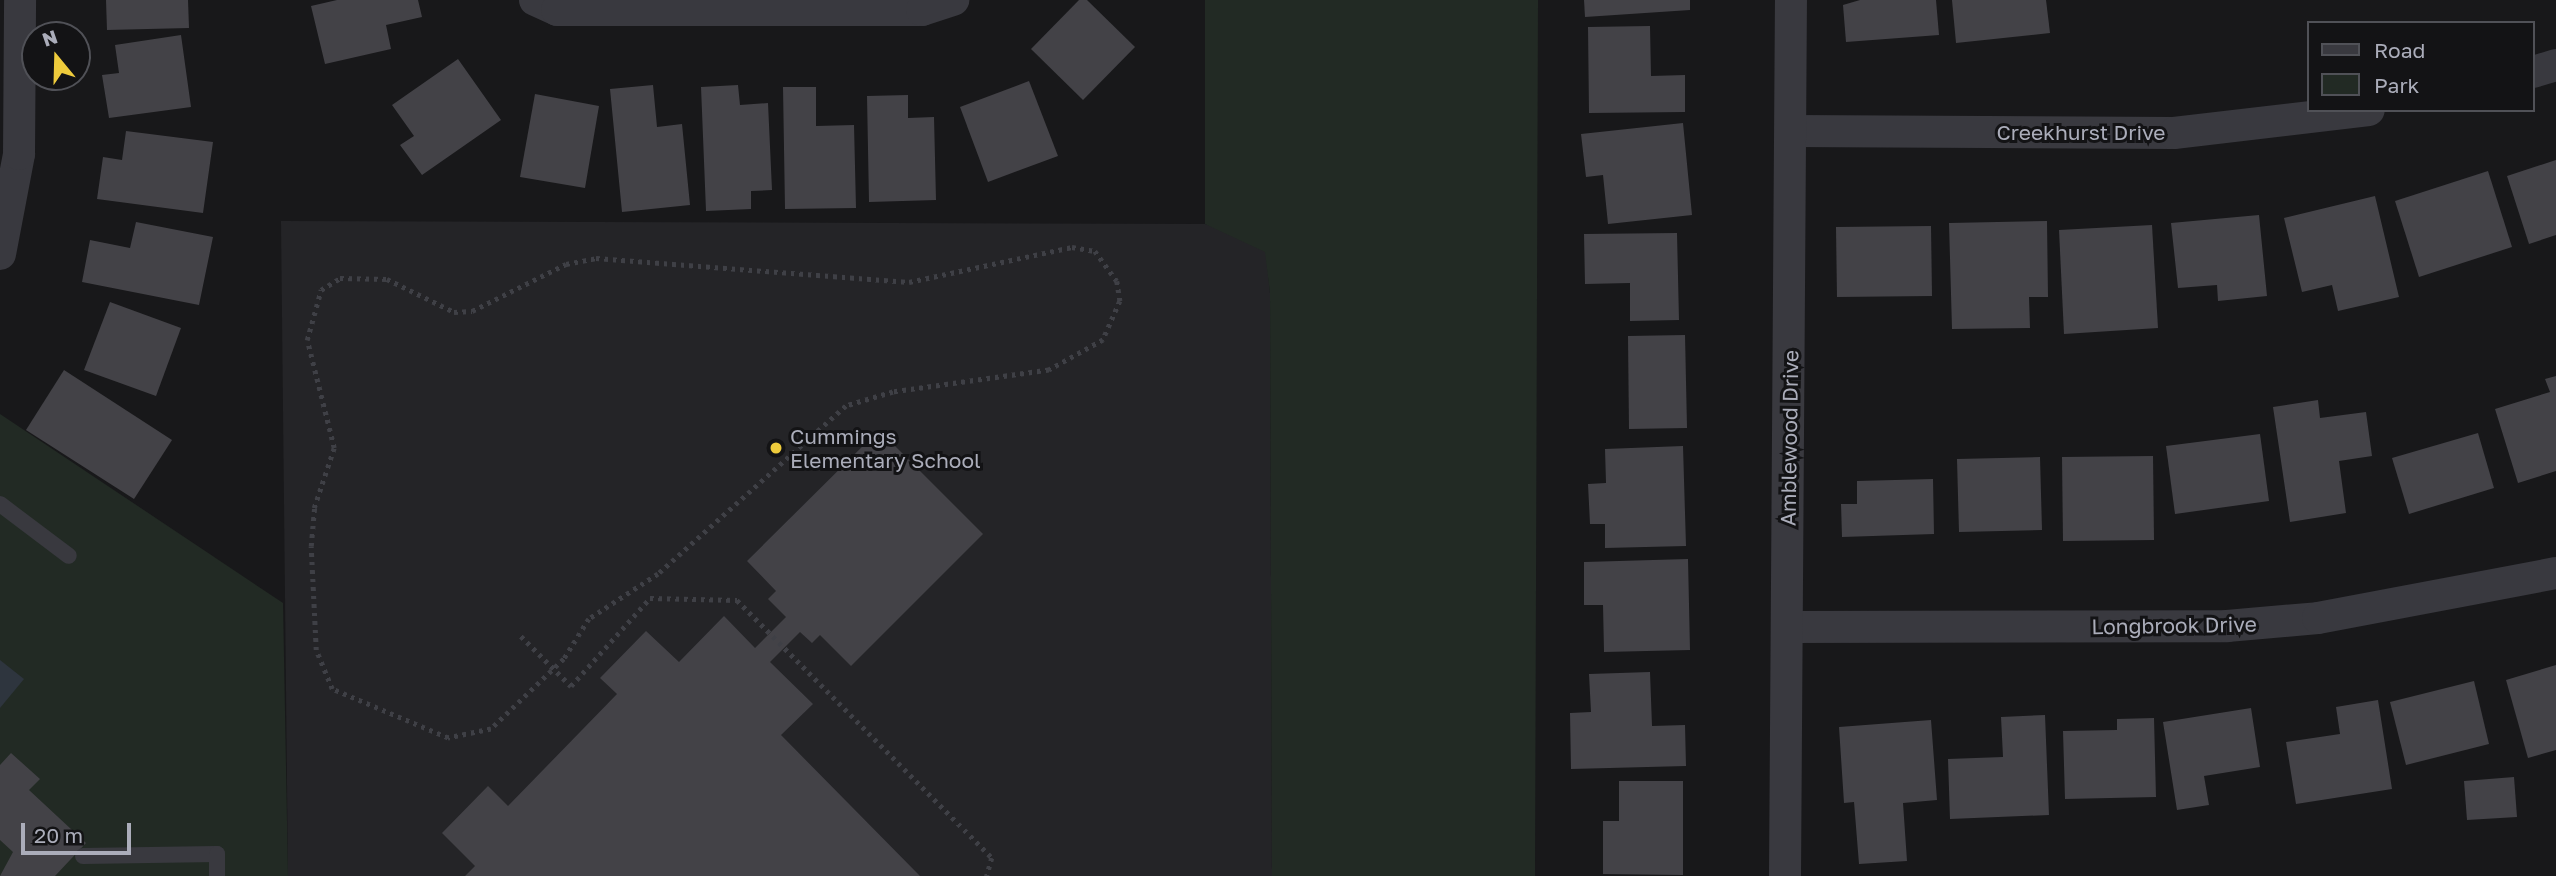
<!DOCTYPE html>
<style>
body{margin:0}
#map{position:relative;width:2556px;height:876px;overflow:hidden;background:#18181a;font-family:"Golos Text",sans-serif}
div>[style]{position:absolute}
.built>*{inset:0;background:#242427}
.green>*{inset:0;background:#222a24}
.water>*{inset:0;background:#2e353e}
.building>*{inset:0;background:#434247}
.path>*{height:4.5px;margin-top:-2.25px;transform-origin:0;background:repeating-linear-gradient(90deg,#3f4046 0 3.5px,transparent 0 8.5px)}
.lane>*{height:16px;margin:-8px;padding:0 8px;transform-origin:8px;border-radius:8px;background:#39393f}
.street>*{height:32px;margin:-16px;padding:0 16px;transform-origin:16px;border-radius:16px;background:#39393f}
.dots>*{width:19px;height:19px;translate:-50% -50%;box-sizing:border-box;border:4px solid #131315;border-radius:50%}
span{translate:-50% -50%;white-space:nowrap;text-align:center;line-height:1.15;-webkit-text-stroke:6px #131315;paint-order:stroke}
.street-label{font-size:21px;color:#abadba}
.poi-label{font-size:21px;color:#abadba}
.left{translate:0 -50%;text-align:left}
.legend{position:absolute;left:2307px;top:21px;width:228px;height:91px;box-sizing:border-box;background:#131315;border:2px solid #505157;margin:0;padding:9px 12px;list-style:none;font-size:21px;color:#abadba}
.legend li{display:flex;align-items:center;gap:14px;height:35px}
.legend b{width:35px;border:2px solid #505157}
.north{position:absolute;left:21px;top:21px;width:70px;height:70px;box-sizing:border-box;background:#131315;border:2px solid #505157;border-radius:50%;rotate:341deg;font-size:19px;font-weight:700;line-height:28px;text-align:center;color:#abadba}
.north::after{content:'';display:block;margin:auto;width:24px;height:32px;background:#eecb3c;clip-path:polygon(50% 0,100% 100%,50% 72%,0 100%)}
.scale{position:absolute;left:21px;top:823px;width:110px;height:32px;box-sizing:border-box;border:4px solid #abadba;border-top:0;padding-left:9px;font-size:21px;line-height:24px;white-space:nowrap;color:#abadba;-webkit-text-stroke:5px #131315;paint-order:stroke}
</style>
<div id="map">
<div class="built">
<i style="clip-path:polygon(281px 221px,1205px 224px,1242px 236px,1266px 252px,1270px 293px,1272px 876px,288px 876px)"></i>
</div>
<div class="green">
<i style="clip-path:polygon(1205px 0,1538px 0,1535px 876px,1272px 876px,1270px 293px,1265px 252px,1205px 224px)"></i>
<i style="clip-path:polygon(0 414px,283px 603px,288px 876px,0 876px)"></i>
</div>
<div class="water">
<i style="clip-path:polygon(0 660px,24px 679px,0 708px)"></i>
</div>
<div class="building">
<i style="clip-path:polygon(106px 0,188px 0,189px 28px,107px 30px)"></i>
<i style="clip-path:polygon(337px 0,418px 0,422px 17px,386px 25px,391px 49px,325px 64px,311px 6px)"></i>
<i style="clip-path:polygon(1079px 0,1087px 0,1135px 47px,1083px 100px,1031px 49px)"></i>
<i style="clip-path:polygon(1584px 0,1690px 0,1690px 10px,1585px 17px)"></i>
<i style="clip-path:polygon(1860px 0,1936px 0,1939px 35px,1846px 42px,1843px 5px)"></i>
<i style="clip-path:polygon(1952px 0,2046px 0,2050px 33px,1956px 43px)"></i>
<i style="clip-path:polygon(1650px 26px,1651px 76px,1685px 75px,1685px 112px,1589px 113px,1588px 27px)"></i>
<i style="clip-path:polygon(181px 35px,191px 107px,109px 118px,102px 75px,119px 73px,115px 45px)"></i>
<i style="clip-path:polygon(458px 59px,501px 120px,422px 175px,400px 145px,414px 136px,392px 105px)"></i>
<i style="clip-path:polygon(1029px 81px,1058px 156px,988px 182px,960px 107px)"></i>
<i style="clip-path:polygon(653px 85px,657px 127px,682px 124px,690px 205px,622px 212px,610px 89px)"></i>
<i style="clip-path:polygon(738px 85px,740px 105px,768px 103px,772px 190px,751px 191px,751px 209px,706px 211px,701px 87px)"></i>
<i style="clip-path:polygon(783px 87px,816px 87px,816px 126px,854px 125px,856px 208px,785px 209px)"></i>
<i style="clip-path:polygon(535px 94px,599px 106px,585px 188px,520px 177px)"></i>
<i style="clip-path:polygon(908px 95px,908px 118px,934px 117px,936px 200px,869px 202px,867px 96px)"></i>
<i style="clip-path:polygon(1683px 123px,1692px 215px,1608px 224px,1603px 175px,1586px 177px,1581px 134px)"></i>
<i style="clip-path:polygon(126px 131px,213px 142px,203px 213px,97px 199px,103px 157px,122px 160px)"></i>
<i style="clip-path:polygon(2556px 160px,2556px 235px,2529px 244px,2507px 176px)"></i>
<i style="clip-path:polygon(2488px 171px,2512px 247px,2419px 277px,2395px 201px)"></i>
<i style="clip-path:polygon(2375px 196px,2399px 297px,2338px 311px,2332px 285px,2302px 292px,2284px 218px)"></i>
<i style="clip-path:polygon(2259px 215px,2267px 296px,2218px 301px,2217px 285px,2178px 288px,2171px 223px)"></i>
<i style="clip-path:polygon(2047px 221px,2048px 297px,2029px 297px,2030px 328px,1952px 329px,1949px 223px)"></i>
<i style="clip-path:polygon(136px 222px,213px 237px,199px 305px,82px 282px,90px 240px,130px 248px)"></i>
<i style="clip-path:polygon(2152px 225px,2158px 328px,2064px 334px,2059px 230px)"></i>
<i style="clip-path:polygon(1931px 226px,1932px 296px,1837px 297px,1836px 227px)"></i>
<i style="clip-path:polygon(1677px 233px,1679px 320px,1630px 321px,1630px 283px,1585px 284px,1584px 234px)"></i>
<i style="clip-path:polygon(110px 302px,181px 328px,156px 396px,84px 370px)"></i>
<i style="clip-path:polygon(1685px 335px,1687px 428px,1629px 429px,1628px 336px)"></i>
<i style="clip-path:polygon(64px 370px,172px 440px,134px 499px,26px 430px)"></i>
<i style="clip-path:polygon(2556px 376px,2556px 471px,2518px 483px,2495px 409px,2550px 392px,2545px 379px)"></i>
<i style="clip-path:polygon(2318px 400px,2320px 418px,2366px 412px,2372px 456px,2339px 461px,2346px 513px,2290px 522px,2273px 407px)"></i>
<i style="clip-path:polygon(879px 430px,983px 534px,851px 666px,820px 635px,812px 643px,800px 632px,770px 662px,813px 704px,781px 735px,920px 876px,465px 876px,475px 866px,442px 833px,488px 786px,508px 806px,617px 694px,600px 678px,646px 631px,679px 662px,724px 616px,755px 648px,786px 617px,768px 599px,776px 591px,747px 561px)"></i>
<i style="clip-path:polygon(2478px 433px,2494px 488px,2409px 514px,2392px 458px)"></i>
<i style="clip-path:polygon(2260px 434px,2269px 501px,2175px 514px,2166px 446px)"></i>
<i style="clip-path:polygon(1683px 446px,1686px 546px,1605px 548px,1605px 524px,1590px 524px,1588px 484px,1606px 483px,1605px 449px)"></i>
<i style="clip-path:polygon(2153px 456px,2154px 540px,2063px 541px,2062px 457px)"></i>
<i style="clip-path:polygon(2040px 457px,2042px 530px,1959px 532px,1957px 459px)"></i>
<i style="clip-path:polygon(1933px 479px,1934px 534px,1842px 537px,1841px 504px,1857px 504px,1857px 481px)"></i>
<i style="clip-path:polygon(1688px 559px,1690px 650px,1604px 652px,1603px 605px,1584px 605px,1584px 562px)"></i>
<i style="clip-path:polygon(2556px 665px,2556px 750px,2528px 758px,2506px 680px)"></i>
<i style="clip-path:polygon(1650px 672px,1652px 726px,1685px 725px,1686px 766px,1571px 769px,1570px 713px,1591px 712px,1589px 674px)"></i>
<i style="clip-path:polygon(2474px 681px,2489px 744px,2406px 765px,2390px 702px)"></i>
<i style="clip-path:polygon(2378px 700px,2392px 789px,2296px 804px,2286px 742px,2340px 734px,2336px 707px)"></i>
<i style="clip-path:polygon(2251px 708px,2260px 767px,2204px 776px,2209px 805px,2177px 810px,2163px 722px)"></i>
<i style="clip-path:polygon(2045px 715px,2049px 815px,1950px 819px,1948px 759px,2003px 757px,2001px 717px)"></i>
<i style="clip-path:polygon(2154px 718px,2156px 797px,2065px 799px,2063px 731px,2117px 730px,2117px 719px)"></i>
<i style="clip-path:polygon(1931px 720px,1937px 800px,1903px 803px,1907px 861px,1859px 864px,1854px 802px,1844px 803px,1839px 727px)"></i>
<i style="clip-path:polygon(11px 753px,40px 779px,29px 790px,86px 843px,55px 876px,0 876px,13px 852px,0 840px,0 765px)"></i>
<i style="clip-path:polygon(2514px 777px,2517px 817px,2467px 820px,2464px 781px)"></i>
<i style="clip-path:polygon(1619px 781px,1683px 781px,1683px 875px,1603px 874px,1603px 821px,1619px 821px)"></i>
</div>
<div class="path">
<i style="left:1072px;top:247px;width:23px;rotate:10deg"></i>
<i style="left:1095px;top:251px;width:37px;rotate:54deg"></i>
<i style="left:1117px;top:281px;width:20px;rotate:81deg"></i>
<i style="left:1120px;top:301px;width:43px;rotate:113.6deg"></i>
<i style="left:1103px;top:340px;width:62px;rotate:150.9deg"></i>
<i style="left:1049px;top:370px;width:158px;rotate:172deg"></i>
<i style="left:893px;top:392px;width:49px;rotate:163.4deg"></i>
<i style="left:846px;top:406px;width:252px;rotate:138.2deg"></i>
<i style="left:658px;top:574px;width:82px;rotate:146.9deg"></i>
<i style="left:589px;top:619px;width:47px;rotate:122deg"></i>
<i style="left:564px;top:659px;width:101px;rotate:136.2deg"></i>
<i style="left:491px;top:729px;width:44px;rotate:168.2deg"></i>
<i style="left:448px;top:738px;width:126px;rotate:-157.1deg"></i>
<i style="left:332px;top:689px;width:42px;rotate:-112.3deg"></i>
<i style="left:316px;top:650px;width:104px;rotate:-92.8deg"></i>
<i style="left:311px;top:546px;width:38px;rotate:-85deg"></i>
<i style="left:314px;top:508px;width:63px;rotate:-71.6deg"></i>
<i style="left:334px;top:448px;width:111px;rotate:-104deg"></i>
<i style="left:307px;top:340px;width:52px;rotate:-74.4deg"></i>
<i style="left:321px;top:290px;width:22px;rotate:-32deg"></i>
<i style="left:340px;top:278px;width:47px;rotate:1.2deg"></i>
<i style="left:387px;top:279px;width:75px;rotate:26.2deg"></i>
<i style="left:454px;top:312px;width:18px;rotate:-3deg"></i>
<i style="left:472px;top:311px;width:105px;rotate:-26.6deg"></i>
<i style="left:566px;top:264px;width:31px;rotate:-11deg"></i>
<i style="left:596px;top:258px;width:314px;rotate:4.4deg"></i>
<i style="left:909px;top:282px;width:167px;rotate:-12.1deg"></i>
<i style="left:521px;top:636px;width:71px;rotate:45deg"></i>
<i style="left:571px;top:686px;width:118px;rotate:-48.1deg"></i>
<i style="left:650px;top:598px;width:87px;rotate:1.3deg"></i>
<i style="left:737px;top:600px;width:363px;rotate:45.3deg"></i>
<i style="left:992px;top:858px;width:19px;rotate:106deg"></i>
</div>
<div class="lane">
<i style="left:0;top:504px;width:86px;rotate:37deg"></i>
<i style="left:83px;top:856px;width:134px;rotate:-0.9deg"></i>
<i style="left:217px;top:854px;width:22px;rotate:90deg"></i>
</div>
<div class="street">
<i style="left:535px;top:0;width:24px;rotate:24deg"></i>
<i style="left:557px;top:10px;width:365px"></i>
<i style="left:922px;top:10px;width:33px;rotate:-18deg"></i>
<i style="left:2533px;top:72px;width:24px;rotate:-17deg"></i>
<i style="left:1792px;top:131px;width:382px;rotate:0.3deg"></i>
<i style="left:2174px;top:133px;width:196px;rotate:-6.7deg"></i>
<i style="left:0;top:254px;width:102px;rotate:-79.2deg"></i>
<i style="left:19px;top:154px;width:154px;rotate:-89.6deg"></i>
<i style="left:1787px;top:627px;width:440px;rotate:-0.1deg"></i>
<i style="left:2227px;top:626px;width:91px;rotate:-5deg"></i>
<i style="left:2318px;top:618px;width:242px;rotate:-10.7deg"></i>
<i style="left:1785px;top:876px;width:876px;rotate:-89.61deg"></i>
</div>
<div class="dots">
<i style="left:776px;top:448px;background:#eecb3c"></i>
</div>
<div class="street-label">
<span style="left:2081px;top:132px">Creekhurst Drive</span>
<span style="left:1789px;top:438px;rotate:-89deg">Amblewood Drive</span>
<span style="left:2174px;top:625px;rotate:-1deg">Longbrook Drive</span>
</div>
<div class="poi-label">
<span class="left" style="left:790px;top:448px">Cummings<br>Elementary School</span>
</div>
<ul class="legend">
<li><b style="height:9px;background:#39393f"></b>Road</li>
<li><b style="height:19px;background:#222a24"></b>Park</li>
</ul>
<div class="north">N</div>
<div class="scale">20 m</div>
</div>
